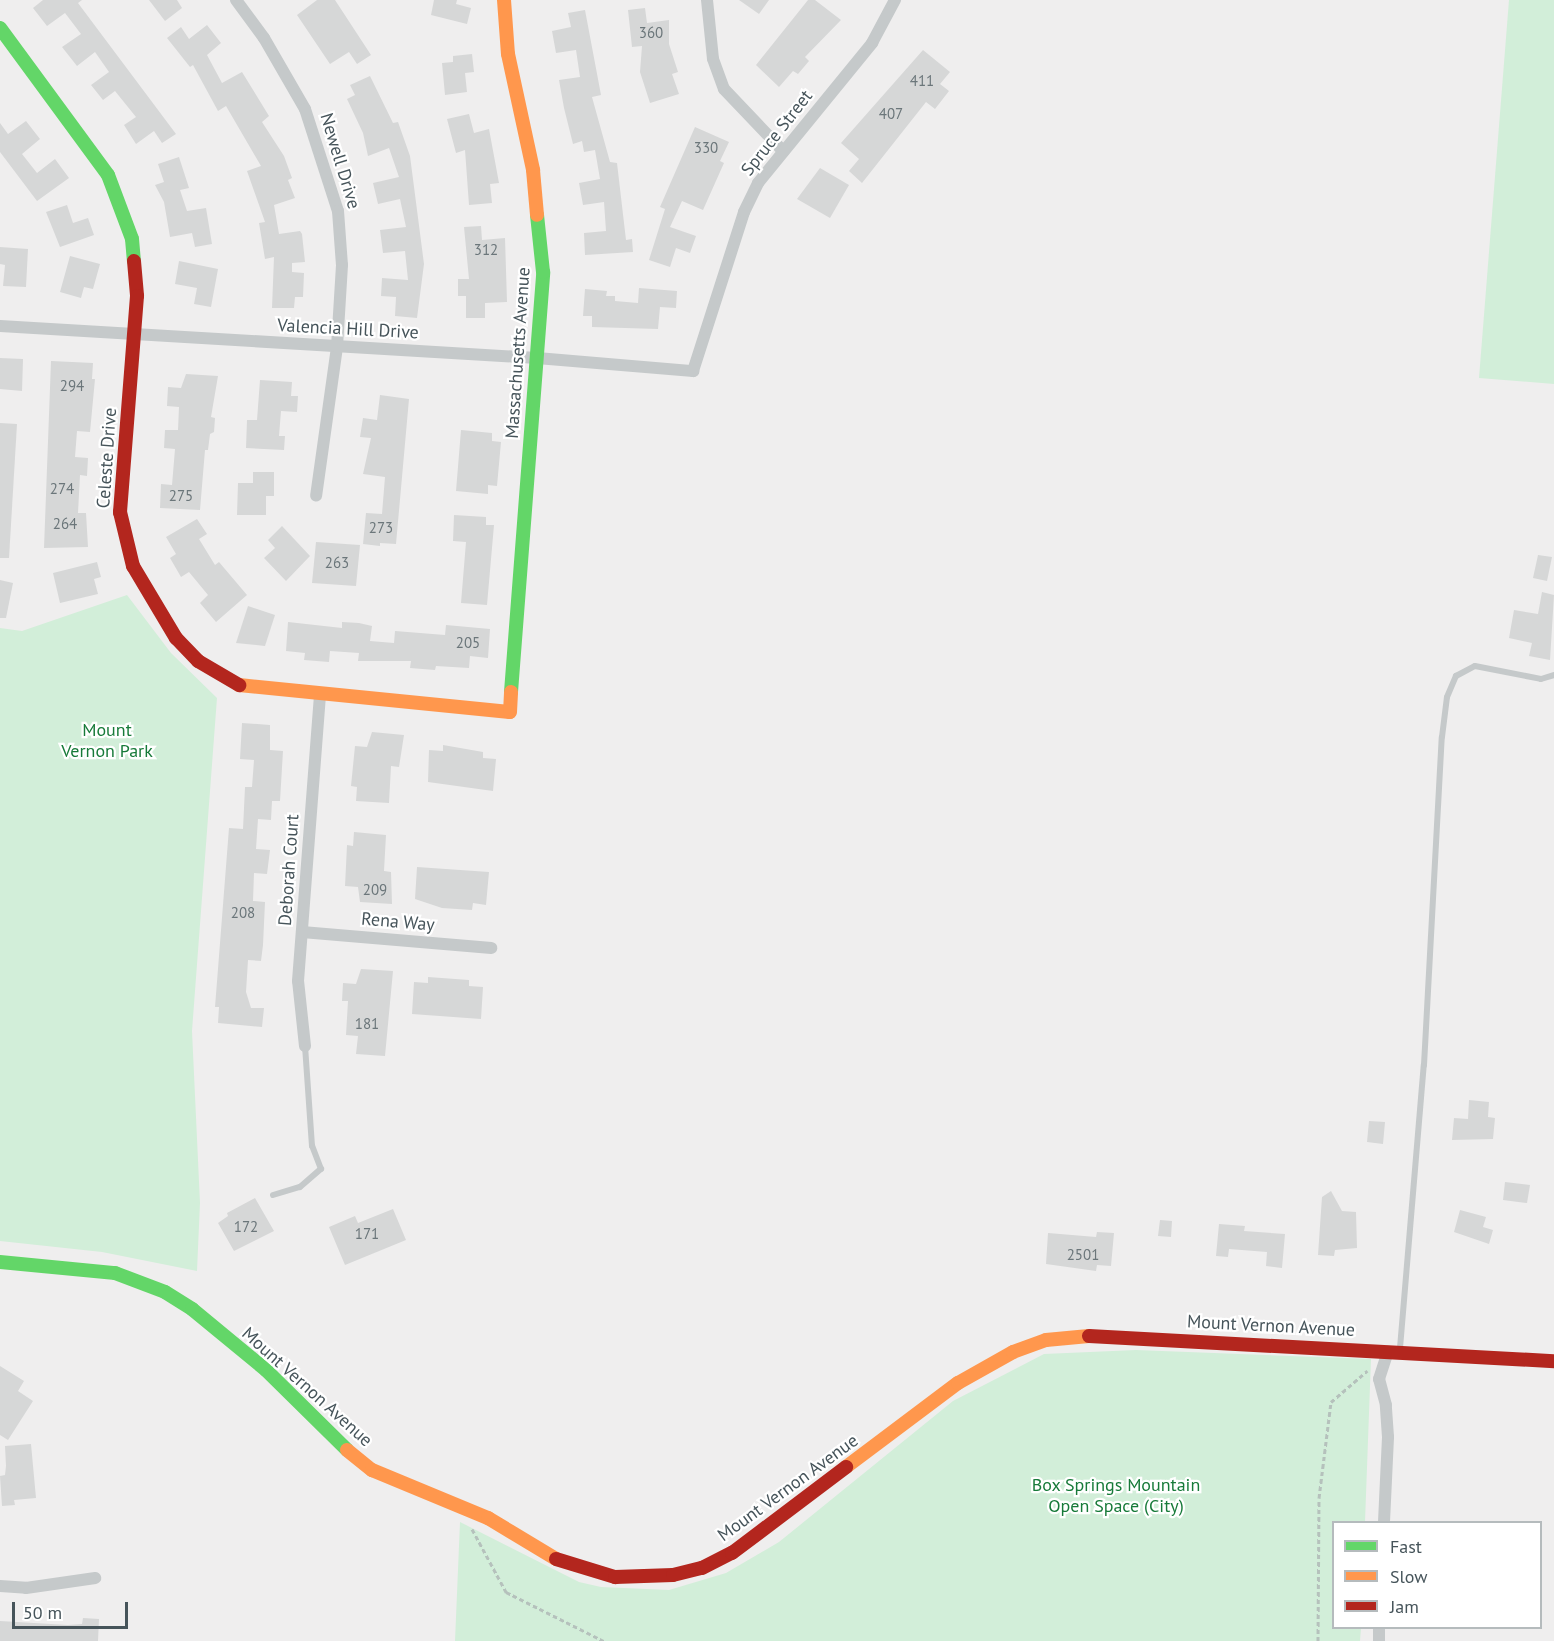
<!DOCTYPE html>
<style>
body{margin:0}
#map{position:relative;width:1554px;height:1641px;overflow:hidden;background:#efeeee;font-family:"PT Sans",sans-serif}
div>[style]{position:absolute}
.green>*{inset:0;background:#d2eed9}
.building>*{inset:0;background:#d6d7d7}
.path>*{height:3px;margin-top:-1.5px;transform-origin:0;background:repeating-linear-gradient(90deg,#b5c1bc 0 4.5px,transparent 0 7.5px)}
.lane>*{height:6px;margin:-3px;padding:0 3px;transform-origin:3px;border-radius:3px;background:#c5c9ca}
.street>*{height:12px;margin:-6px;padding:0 6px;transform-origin:6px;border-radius:6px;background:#c5c9ca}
.fast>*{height:14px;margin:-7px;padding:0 7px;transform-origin:7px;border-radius:7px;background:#63d668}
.slow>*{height:14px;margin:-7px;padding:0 7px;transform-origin:7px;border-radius:7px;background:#ff974d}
.jam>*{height:14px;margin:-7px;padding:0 7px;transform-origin:7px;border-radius:7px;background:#b3261e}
span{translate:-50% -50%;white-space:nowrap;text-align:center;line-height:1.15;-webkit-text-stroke:4.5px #fff;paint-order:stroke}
.number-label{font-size:15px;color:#6b767a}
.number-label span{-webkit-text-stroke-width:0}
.street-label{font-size:18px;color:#46545a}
.park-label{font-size:18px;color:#177a39}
.legend{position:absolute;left:1332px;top:1521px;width:210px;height:108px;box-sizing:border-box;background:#fff;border:2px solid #b5bbbd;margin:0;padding:8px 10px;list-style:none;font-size:18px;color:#46545a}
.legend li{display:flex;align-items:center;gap:12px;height:30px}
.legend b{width:30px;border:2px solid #b5bbbd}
.scale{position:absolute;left:12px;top:1602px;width:116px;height:27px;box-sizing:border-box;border:3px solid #46545a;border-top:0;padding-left:8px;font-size:18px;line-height:21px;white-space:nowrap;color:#46545a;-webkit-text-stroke:4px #fff;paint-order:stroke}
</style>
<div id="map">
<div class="green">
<i style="clip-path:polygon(1509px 0,1554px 0,1554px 384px,1479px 378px)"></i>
<i style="clip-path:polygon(127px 595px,171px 653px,217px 698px,192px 1031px,200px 1203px,197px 1271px,102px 1252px,0 1241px,0 628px,22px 631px)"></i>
<i style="clip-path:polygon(1136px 1350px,1371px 1359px,1365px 1522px,1334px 1522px,1334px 1628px,1361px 1628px,1360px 1641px,455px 1641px,460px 1522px,579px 1582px,601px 1587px,669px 1590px,726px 1573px,779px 1542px,953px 1401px,1044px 1354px)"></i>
</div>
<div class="building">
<i style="clip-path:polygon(43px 0,82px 0,78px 3px,176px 134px,162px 143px,154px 131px,136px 144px,124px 125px,136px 117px,115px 91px,103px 100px,91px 85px,109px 72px,95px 52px,77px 66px,62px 47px,81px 34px,65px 13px,47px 26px,33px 8px)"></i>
<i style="clip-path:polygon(149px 0,177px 0,182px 8px,165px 21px)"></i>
<i style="clip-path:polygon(317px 0,335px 0,371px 55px,357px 64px,349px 52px,330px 64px,297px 15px)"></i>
<i style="clip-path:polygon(434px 0,457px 0,456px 4px,471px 8px,467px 24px,431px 15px)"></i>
<i style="clip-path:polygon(739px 0,769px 0,759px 14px)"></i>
<i style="clip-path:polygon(808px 0,815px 0,841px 20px,805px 57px,809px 61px,798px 74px,793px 71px,779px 87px,756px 65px)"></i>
<i style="clip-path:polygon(645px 8px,647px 23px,669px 20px,669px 44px,678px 72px,672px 74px,679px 94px,650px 103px,640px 72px,642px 46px,632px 47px,628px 10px)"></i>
<i style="clip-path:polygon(585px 10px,601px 95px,592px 97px,610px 162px,617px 163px,626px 240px,632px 239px,633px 252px,585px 255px,584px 233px,606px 231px,604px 202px,583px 205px,579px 183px,600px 179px,595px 150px,584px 152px,582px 141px,573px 144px,564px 108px,559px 80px,580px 77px,576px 50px,556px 53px,552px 31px,571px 27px,568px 13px)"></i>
<i style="clip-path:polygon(207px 25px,221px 43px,207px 55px,222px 83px,242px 72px,269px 116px,262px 122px,284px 156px,292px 178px,288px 180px,295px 198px,274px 205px,279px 234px,300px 231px,302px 234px,305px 262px,292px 263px,292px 272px,304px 273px,303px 297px,295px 297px,294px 308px,272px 308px,274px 257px,265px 259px,259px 223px,265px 222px,247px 171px,261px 166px,226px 106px,218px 111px,193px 65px,190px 67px,167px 38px,181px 27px,189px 39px)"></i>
<i style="clip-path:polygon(923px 50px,950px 72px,940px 84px,949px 91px,935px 109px,926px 102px,862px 183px,849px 171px,859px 159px,841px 143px)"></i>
<i style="clip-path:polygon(472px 54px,474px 72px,465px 73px,467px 92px,445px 95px,442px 63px,453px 62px,453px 56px)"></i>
<i style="clip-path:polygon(370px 76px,393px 123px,398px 122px,410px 156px,424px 264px,417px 318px,395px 316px,396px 297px,381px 296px,382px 278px,408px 280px,405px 251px,383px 253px,380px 230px,406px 227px,400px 199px,378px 204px,373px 183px,399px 177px,389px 148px,368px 156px,363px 133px,347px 99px,355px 95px,350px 85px)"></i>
<i style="clip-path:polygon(469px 114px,474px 133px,489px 129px,499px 183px,490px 184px,492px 203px,469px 205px,465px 150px,456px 153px,447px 119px)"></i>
<i style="clip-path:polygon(26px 121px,40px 139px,22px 154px,37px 173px,55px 159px,69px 178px,37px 201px,0 152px,0 123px,8px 134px)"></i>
<i style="clip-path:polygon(695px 127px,729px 142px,720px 161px,724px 163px,703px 210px,682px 201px,670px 227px,696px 236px,690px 253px,676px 248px,670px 267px,649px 260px,665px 209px,660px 207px)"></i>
<i style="clip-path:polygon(179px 157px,189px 188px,180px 190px,187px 211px,206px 208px,212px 244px,195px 247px,192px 233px,170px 237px,164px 202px,155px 185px,164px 182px,158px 164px)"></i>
<i style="clip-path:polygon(820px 168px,849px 185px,830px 218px,797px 199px)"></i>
<i style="clip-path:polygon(67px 205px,73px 223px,88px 218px,94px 235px,60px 247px,46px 212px)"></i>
<i style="clip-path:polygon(481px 226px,482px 240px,505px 238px,507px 302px,485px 303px,485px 318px,466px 318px,466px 296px,458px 296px,458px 279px,469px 279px,464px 227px)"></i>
<i style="clip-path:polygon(0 247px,28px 249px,26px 287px,3px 286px,5px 265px,0 264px)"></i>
<i style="clip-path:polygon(70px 256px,100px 264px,93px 289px,84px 287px,81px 298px,60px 292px)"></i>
<i style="clip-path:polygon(179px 261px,218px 269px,211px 307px,194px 304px,197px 288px,175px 284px)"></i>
<i style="clip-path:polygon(639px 288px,677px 291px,676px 308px,660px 307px,658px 329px,592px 327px,592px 316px,583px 316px,585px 289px,607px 291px,606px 296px,615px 296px,615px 301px,638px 303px)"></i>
<i style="clip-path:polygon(0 358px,23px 359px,22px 391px,0 389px)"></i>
<i style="clip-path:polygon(51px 361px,93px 363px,92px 379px,95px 379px,90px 432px,77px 431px,75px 457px,88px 458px,87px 476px,80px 475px,78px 513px,86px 513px,88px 547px,44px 548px)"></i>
<i style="clip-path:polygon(186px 374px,218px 376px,211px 417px,215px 418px,214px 432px,210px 434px,208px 450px,205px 450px,200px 510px,160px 508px,161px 484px,172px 485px,175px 449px,164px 448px,165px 430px,178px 430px,179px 407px,167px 406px,168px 387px,181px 388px)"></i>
<i style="clip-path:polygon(260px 380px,292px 382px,291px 396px,298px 396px,297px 412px,281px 411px,279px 436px,285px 436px,284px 450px,246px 448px,247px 420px,257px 420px)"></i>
<i style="clip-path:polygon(380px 395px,409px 399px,396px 544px,380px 543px,380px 546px,363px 544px,366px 513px,382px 514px,385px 477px,363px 474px,371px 438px,360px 437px,363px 418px,377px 420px)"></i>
<i style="clip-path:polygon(0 423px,17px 424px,9px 558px,0 558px)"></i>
<i style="clip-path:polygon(461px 430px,492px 433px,492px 441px,501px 442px,497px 486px,488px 485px,488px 494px,456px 491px)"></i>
<i style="clip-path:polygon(253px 472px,274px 472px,274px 496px,266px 496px,266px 515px,237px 515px,238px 483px,253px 483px)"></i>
<i style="clip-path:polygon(454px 515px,486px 517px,486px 525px,494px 525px,487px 605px,461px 603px,466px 542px,453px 541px)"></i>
<i style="clip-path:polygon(197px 519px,207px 534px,199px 539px,215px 565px,219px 562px,247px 595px,216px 622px,200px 603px,208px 595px,189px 572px,181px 577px,170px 558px,176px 554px,166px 537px)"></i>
<i style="clip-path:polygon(282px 526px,310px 556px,286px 581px,264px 558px,275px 548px,268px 540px)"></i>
<i style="clip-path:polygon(316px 542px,360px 545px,356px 586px,312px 583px)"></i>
<i style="clip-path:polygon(1538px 555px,1552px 557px,1547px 581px,1533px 578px)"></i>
<i style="clip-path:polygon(97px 562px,101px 577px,94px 579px,98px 594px,60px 603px,53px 573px)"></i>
<i style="clip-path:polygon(0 580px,13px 583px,6px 618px,0 618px)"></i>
<i style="clip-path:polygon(1542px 592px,1554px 595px,1550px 660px,1529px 656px,1532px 643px,1509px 638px,1514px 610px,1538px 614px)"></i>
<i style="clip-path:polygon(248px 606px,275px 615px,265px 646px,236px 643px)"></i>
<i style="clip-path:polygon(288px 622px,342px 628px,342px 622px,359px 623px,372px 626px,370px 641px,394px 643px,395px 631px,445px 635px,446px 625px,490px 629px,488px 658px,470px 656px,469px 668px,436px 666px,435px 670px,410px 668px,411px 661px,358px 661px,359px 653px,330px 651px,329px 662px,304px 660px,305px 653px,286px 651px)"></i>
<i style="clip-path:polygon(242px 723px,270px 725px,270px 750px,283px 751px,280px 801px,272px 801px,271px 820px,258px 819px,256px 849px,270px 850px,267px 874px,254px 873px,253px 901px,265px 902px,263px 945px,261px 961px,248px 960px,246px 992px,251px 1008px,264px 1008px,262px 1027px,218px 1023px,219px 1007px,215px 1007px,229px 828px,243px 829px,245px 787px,252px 787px,254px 760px,240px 759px)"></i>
<i style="clip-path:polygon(372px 732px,404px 735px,399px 767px,391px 766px,389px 803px,356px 801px,357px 787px,351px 786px,355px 746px,367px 747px)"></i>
<i style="clip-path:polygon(443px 745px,483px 752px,483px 758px,496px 759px,493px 791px,428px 782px,429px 750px,443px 751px)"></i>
<i style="clip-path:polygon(354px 832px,386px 835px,384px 871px,391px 872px,392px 904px,360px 902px,358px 887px,345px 886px,347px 845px,353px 846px)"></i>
<i style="clip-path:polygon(417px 867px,489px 872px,486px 905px,473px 903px,472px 910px,442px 908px,415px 899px)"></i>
<i style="clip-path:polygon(361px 969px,393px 971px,385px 1056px,356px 1054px,358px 1036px,346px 1035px,348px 1001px,342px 1001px,343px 983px,356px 984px)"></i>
<i style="clip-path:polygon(428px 977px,469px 980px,469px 986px,483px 987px,481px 1019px,412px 1014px,414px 982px,428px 983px)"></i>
<i style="clip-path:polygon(1469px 1100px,1489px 1102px,1488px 1117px,1495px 1118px,1493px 1139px,1452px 1140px,1454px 1118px,1468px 1119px)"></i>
<i style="clip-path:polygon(1369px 1121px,1385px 1122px,1383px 1144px,1367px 1142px)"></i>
<i style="clip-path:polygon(1505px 1182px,1530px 1185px,1527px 1203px,1503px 1200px)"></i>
<i style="clip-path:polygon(1331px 1191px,1342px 1211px,1356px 1212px,1357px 1248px,1335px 1250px,1334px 1256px,1318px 1255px,1322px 1197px)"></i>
<i style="clip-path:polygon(255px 1198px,274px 1231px,234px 1251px,218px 1223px,228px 1216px,227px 1213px)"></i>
<i style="clip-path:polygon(393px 1209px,406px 1240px,345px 1265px,329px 1227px,355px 1216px,358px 1223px)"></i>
<i style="clip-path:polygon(1460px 1210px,1486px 1217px,1483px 1227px,1493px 1230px,1489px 1244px,1454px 1232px)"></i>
<i style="clip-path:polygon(1160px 1220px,1172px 1221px,1171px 1237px,1158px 1236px)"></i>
<i style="clip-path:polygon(1219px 1224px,1245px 1226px,1244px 1231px,1285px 1234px,1282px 1268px,1266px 1266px,1267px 1252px,1229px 1249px,1228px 1257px,1216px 1256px)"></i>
<i style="clip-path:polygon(1097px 1232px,1114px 1233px,1111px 1266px,1097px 1265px,1096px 1271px,1046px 1264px,1048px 1233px,1096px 1237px)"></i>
<i style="clip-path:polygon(0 1366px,24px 1381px,18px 1391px,33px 1401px,8px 1440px,0 1435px)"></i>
<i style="clip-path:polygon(31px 1444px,36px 1498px,14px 1500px,15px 1505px,2px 1506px,0 1476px,5px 1475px,6px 1466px,5px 1446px)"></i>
<i style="clip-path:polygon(83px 1618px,99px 1619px,98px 1641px,0 1641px,0 1621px,68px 1625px,82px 1624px)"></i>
</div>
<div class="path">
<i style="left:472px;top:1529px;width:72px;rotate:61.6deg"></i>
<i style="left:506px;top:1592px;width:110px;rotate:26.6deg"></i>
<i style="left:1318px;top:1641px;width:143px;rotate:-89.6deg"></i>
<i style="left:1319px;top:1498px;width:97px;rotate:-82.9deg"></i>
<i style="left:1331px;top:1402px;width:48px;rotate:-40.7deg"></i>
</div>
<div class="lane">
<i style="left:273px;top:1195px;width:28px;rotate:-17deg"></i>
<i style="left:300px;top:1187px;width:28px;rotate:-41deg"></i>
<i style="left:321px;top:1169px;width:25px;rotate:-111deg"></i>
<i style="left:312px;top:1146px;width:100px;rotate:-94deg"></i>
<i style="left:1400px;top:1348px;width:284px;rotate:-85.2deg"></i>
<i style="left:1424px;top:1065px;width:328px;rotate:-86.9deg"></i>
<i style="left:1442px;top:737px;width:40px;rotate:-82.9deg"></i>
<i style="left:1447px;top:697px;width:23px;rotate:-67deg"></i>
<i style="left:1456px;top:676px;width:21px;rotate:-28deg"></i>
<i style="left:1475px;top:666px;width:67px;rotate:11.1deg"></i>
<i style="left:1541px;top:679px;width:14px;rotate:-17deg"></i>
</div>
<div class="street">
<i style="left:236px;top:0;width:47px;rotate:53.6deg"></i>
<i style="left:264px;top:38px;width:82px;rotate:60deg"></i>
<i style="left:305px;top:109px;width:107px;rotate:72.1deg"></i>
<i style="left:338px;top:211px;width:54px;rotate:85.8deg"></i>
<i style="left:342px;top:265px;width:82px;rotate:93.5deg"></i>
<i style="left:337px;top:347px;width:150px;rotate:98deg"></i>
<i style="left:707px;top:0;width:59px;rotate:84.2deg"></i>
<i style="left:713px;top:59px;width:32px;rotate:70deg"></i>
<i style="left:724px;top:89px;width:86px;rotate:46.4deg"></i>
<i style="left:0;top:326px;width:538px;rotate:3.41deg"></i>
<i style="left:537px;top:358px;width:157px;rotate:4.8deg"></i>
<i style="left:693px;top:371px;width:167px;rotate:-72.2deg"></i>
<i style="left:744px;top:212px;width:32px;rotate:-64deg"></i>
<i style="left:758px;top:183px;width:181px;rotate:-50.8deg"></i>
<i style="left:872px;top:43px;width:49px;rotate:-61.9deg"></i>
<i style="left:302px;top:932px;width:190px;rotate:4.8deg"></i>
<i style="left:305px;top:1046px;width:65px;rotate:-96.1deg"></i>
<i style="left:298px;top:981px;width:285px;rotate:-85.6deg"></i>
<i style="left:1384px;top:1522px;width:85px;rotate:-87.3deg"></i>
<i style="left:1388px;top:1437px;width:32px;rotate:-94deg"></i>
<i style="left:1386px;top:1405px;width:27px;rotate:-105deg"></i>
<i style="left:1379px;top:1379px;width:29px;rotate:-72deg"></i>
<i style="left:0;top:1586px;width:26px;rotate:4deg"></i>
<i style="left:26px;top:1588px;width:70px;rotate:-8.2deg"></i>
<i style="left:1379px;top:1641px;width:13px;rotate:-90deg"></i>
</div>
<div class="fast">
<i style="left:0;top:28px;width:182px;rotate:53.7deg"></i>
<i style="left:108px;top:175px;width:68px;rotate:69.4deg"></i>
<i style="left:132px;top:239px;width:22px;rotate:85deg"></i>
<i style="left:511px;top:692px;width:421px;rotate:-85.6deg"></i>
<i style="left:543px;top:272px;width:57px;rotate:-96deg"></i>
<i style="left:0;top:1262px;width:116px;rotate:5.5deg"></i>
<i style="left:115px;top:1273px;width:53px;rotate:20.8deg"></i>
<i style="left:165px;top:1292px;width:32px;rotate:32deg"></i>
<i style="left:192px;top:1309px;width:96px;rotate:39.5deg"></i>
<i style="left:266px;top:1370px;width:114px;rotate:44.6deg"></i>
</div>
<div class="slow">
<i style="left:504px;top:0;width:54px;rotate:85.8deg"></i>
<i style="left:508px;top:54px;width:119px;rotate:77.8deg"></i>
<i style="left:533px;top:170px;width:45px;rotate:84.9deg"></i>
<i style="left:239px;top:685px;width:272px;rotate:5.7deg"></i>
<i style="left:510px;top:712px;width:20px;rotate:-87deg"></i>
<i style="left:347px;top:1450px;width:32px;rotate:39deg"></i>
<i style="left:372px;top:1470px;width:126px;rotate:22.5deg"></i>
<i style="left:488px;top:1518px;width:79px;rotate:31.1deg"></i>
<i style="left:846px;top:1467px;width:140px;rotate:-36.9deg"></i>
<i style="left:958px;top:1383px;width:63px;rotate:-29.4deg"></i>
<i style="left:1013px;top:1352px;width:35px;rotate:-20deg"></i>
<i style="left:1046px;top:1340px;width:43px;rotate:-5.3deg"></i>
</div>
<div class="jam">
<i style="left:134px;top:261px;width:35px;rotate:85deg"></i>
<i style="left:137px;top:296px;width:217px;rotate:94.5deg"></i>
<i style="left:120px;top:512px;width:56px;rotate:76.5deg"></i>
<i style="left:133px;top:566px;width:84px;rotate:59.2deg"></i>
<i style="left:176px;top:638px;width:32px;rotate:46deg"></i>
<i style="left:198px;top:661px;width:48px;rotate:30.3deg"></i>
<i style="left:1089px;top:1336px;width:466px;rotate:3.1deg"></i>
<i style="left:556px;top:1559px;width:62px;rotate:17deg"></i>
<i style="left:615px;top:1577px;width:58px;rotate:-2deg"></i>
<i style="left:673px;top:1575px;width:30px;rotate:-14deg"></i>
<i style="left:702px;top:1568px;width:34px;rotate:-27deg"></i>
<i style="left:732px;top:1553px;width:143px;rotate:-37deg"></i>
</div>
<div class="number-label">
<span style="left:651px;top:33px">360</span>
<span style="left:922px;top:81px">411</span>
<span style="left:891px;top:114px">407</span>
<span style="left:706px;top:148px">330</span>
<span style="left:486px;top:250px">312</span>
<span style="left:72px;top:386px">294</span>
<span style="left:62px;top:489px">274</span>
<span style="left:181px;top:496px">275</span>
<span style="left:65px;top:524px">264</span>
<span style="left:381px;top:528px">273</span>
<span style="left:337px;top:563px">263</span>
<span style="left:468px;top:643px">205</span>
<span style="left:375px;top:890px">209</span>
<span style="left:243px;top:913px">208</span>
<span style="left:367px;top:1024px">181</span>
<span style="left:246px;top:1227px">172</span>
<span style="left:367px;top:1234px">171</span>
<span style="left:1083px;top:1255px">2501</span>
</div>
<div class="street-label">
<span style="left:777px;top:133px;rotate:-52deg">Spruce Street</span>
<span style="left:340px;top:161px;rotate:73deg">Newell Drive</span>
<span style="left:348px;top:329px;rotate:3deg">Valencia Hill Drive</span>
<span style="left:518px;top:353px;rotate:-86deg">Massachusetts Avenue</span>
<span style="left:107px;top:458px;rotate:-86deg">Celeste Drive</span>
<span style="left:289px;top:870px;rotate:-86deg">Deborah Court</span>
<span style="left:398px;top:922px;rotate:5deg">Rena Way</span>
<span style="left:1271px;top:1326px;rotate:3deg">Mount Vernon Avenue</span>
<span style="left:307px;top:1387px;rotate:42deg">Mount Vernon Avenue</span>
<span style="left:788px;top:1488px;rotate:-36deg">Mount Vernon Avenue</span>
</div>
<div class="park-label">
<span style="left:107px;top:741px">Mount<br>Vernon Park</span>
<span style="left:1116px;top:1496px">Box Springs Mountain<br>Open Space (City)</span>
</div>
<ul class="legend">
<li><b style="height:8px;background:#63d668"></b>Fast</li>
<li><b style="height:8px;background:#ff974d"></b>Slow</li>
<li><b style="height:8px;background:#b3261e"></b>Jam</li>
</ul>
<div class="scale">50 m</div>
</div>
